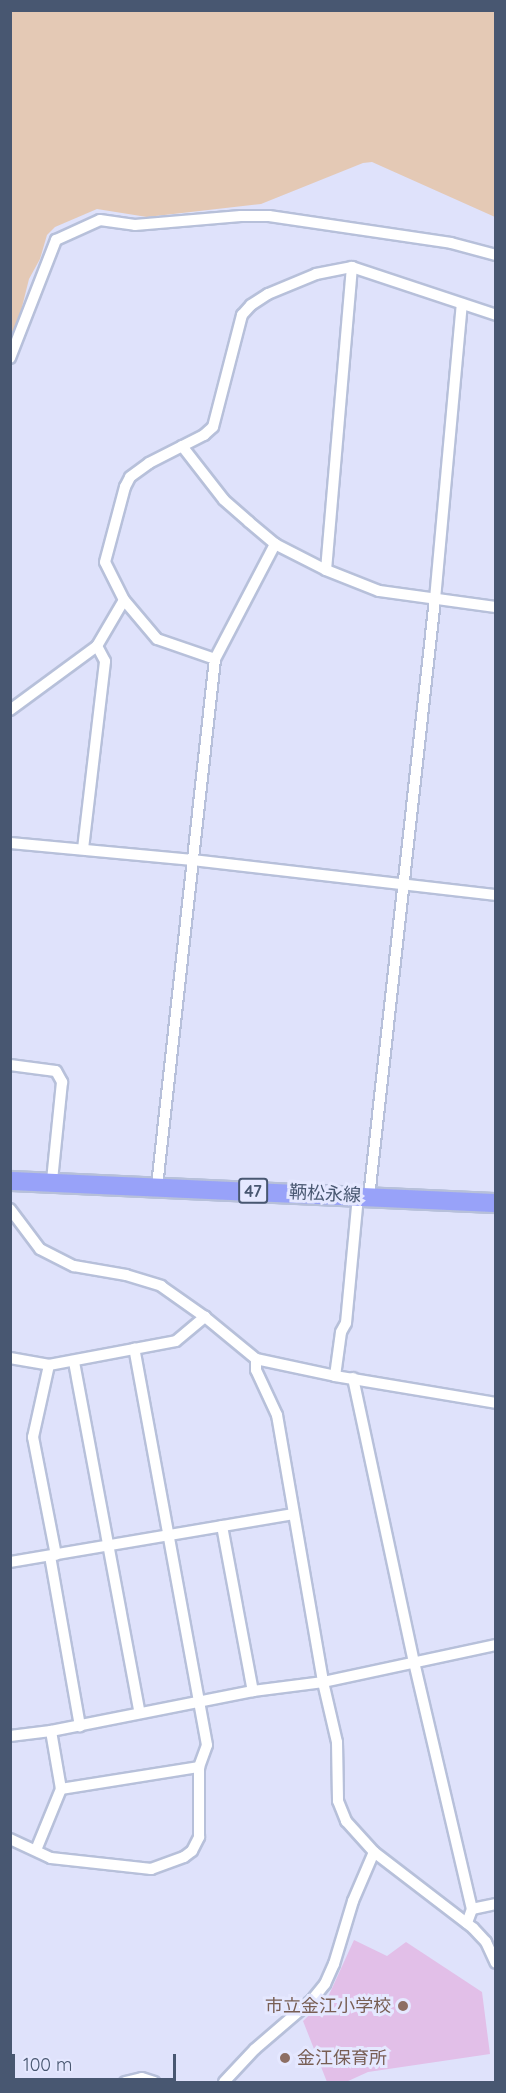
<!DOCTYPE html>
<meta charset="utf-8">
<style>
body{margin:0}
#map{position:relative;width:506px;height:2093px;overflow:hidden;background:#dfe2fb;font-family:Quicksand,"Noto Sans JP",sans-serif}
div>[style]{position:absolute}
.green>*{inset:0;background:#e2bfe8}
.water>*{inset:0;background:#e4c9b5}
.roads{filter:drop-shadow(2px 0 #b7c0da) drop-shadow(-2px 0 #b7c0da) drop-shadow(0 2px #b7c0da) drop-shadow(0 -2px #b7c0da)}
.street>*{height:10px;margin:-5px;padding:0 5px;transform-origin:5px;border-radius:5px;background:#fff}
.primary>*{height:18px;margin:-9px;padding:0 9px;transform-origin:9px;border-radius:9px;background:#98a2f9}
.dots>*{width:16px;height:16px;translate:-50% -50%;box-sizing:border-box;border:3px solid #e5e8ff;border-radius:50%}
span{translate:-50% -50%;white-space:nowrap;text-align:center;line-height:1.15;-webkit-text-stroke:6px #e5e8ff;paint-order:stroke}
.shield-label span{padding:2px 4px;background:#e5e8ff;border:2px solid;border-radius:4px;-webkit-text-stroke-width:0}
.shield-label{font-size:16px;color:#485771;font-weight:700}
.street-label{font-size:18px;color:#485771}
.education-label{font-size:18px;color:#785e54}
.right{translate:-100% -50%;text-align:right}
.left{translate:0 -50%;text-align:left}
.frame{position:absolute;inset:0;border:12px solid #485771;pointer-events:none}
.scale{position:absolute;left:12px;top:2054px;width:164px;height:27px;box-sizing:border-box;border:3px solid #485771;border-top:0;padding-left:8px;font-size:18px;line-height:21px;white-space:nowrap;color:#485771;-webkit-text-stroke:4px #e5e8ff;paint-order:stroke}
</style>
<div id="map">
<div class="green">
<i style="clip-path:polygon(354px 1940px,387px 1956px,406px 1942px,482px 1992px,490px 2054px,368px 2072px,346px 2082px,327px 2082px,303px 2021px,328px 1997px)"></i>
</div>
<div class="water">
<i style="clip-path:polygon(11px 10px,495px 11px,495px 217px,372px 162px,363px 163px,261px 204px,147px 217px,97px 209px,55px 227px,47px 235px,40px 259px,29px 279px,18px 323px,11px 338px)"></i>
</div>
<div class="roads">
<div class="street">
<i style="left:10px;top:358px;width:127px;rotate:-68.7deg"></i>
<i style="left:56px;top:240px;width:48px;rotate:-24.4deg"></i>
<i style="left:100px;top:220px;width:35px;rotate:8deg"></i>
<i style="left:135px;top:225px;width:106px;rotate:-4.9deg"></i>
<i style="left:241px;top:216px;width:28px"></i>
<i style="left:269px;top:216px;width:184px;rotate:8.4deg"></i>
<i style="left:451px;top:243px;width:47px;rotate:14.9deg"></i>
<i style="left:182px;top:446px;width:68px;rotate:52.1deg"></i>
<i style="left:224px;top:500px;width:33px;rotate:41deg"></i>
<i style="left:249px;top:522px;width:34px;rotate:40deg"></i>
<i style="left:275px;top:544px;width:57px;rotate:27deg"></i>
<i style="left:326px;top:570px;width:57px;rotate:21.6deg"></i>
<i style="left:379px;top:591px;width:118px;rotate:7.8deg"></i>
<i style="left:326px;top:570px;width:304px;rotate:-85.1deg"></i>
<i style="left:215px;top:659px;width:61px;rotate:-161deg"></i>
<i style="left:157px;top:639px;width:51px;rotate:-130.2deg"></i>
<i style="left:124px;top:600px;width:42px;rotate:-116.6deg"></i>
<i style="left:105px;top:562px;width:78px;rotate:-75.1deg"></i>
<i style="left:125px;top:487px;width:11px;rotate:-63deg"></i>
<i style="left:130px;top:477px;width:24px;rotate:-36deg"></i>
<i style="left:149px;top:463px;width:62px;rotate:-27deg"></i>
<i style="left:204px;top:435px;width:12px;rotate:-42deg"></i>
<i style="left:213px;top:427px;width:116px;rotate:-75.5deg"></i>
<i style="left:242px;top:315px;width:13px;rotate:-48deg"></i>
<i style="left:251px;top:305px;width:20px;rotate:-33deg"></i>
<i style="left:268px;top:294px;width:52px;rotate:-22.6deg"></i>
<i style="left:316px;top:274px;width:37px;rotate:-11deg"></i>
<i style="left:352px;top:267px;width:152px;rotate:18.4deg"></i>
<i style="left:10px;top:710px;width:108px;rotate:-36.3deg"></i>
<i style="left:97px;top:646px;width:53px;rotate:-59.6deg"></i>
<i style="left:10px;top:843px;width:184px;rotate:5.3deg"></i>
<i style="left:193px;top:860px;width:305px;rotate:6.6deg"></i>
<i style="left:83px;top:849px;width:189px;rotate:-83.3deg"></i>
<i style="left:105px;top:661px;width:17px;rotate:-118deg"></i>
<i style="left:10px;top:1065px;width:46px;rotate:7.4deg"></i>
<i style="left:56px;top:1071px;width:13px;rotate:61deg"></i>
<i style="left:62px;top:1082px;width:100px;rotate:95.8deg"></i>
<i style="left:157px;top:1186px;width:530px;rotate:-83.72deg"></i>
<i style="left:215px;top:659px;width:130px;rotate:-62.4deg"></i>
<i style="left:369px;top:1197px;width:602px;rotate:-83.7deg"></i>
<i style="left:435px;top:599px;width:296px;rotate:-84.8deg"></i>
<i style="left:10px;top:1209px;width:50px;rotate:53.1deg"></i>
<i style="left:40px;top:1249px;width:38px;rotate:27deg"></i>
<i style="left:74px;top:1266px;width:53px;rotate:9.8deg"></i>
<i style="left:126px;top:1275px;width:37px;rotate:17deg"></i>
<i style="left:161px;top:1286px;width:54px;rotate:35.2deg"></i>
<i style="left:205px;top:1317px;width:66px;rotate:39.5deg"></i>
<i style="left:256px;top:1359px;width:81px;rotate:12.1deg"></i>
<i style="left:335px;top:1376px;width:163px;rotate:9.5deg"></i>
<i style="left:10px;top:1358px;width:40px;rotate:10deg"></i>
<i style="left:49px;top:1365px;width:129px;rotate:-10.7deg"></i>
<i style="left:176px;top:1341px;width:38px;rotate:-40deg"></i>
<i style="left:256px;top:1359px;width:11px;rotate:90deg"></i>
<i style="left:256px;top:1370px;width:50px;rotate:65deg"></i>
<i style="left:277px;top:1415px;width:271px;rotate:80.2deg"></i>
<i style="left:323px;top:1682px;width:62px;rotate:76.9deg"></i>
<i style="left:337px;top:1742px;width:59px;rotate:89deg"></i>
<i style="left:338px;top:1801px;width:22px;rotate:68deg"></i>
<i style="left:346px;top:1821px;width:42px;rotate:47.9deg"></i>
<i style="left:374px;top:1852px;width:125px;rotate:37.5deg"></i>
<i style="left:473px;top:1928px;width:19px;rotate:47deg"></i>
<i style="left:486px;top:1942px;width:23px;rotate:65deg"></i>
<i style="left:74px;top:1362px;width:357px;rotate:79.4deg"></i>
<i style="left:49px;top:1365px;width:74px;rotate:102.5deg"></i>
<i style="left:33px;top:1437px;width:120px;rotate:79deg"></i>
<i style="left:335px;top:1376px;width:44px;rotate:-82.2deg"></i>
<i style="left:341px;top:1332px;width:10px;rotate:-61deg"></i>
<i style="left:346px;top:1323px;width:128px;rotate:-84.6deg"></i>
<i style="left:353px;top:1378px;width:290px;rotate:77.9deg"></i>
<i style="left:414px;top:1662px;width:254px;rotate:76.8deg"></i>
<i style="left:472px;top:1909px;width:15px;rotate:110deg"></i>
<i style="left:222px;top:1526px;width:168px;rotate:79.4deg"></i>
<i style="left:50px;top:1556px;width:173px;rotate:80deg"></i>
<i style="left:10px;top:1562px;width:287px;rotate:-9.6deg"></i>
<i style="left:10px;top:1736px;width:41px;rotate:-7deg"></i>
<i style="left:51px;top:1731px;width:206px;rotate:-11.2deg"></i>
<i style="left:253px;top:1691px;width:71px;rotate:-7.3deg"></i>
<i style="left:323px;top:1682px;width:177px;rotate:-12.1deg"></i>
<i style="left:61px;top:1789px;width:140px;rotate:-9.1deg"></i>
<i style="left:10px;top:1839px;width:45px;rotate:24.9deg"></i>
<i style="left:51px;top:1858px;width:101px;rotate:6.3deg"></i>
<i style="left:151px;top:1869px;width:35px;rotate:-20deg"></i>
<i style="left:184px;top:1857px;width:10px;rotate:-37deg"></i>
<i style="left:192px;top:1851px;width:16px;rotate:-63deg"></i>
<i style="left:199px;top:1837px;width:70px;rotate:-90deg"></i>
<i style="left:199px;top:1767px;width:23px;rotate:-70deg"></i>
<i style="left:207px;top:1745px;width:403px;rotate:-100.4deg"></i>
<i style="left:36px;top:1850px;width:66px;rotate:-67.7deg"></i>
<i style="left:61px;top:1789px;width:59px;rotate:-99.8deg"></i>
<i style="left:472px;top:1909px;width:25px;rotate:-12deg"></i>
<i style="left:125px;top:2082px;width:17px;rotate:-13deg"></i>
<i style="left:142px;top:2078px;width:13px;rotate:18deg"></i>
<i style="left:224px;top:2082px;width:45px;rotate:-46.8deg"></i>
<i style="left:255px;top:2049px;width:75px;rotate:-40.7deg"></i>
<i style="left:312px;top:2000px;width:21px;rotate:-51deg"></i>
<i style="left:325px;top:1984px;width:22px;rotate:-66deg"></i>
<i style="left:334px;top:1964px;width:66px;rotate:-73.2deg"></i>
<i style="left:353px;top:1901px;width:53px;rotate:-66.8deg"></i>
</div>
<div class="primary">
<i style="left:10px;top:1181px;width:486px;rotate:2.6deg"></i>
</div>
</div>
<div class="dots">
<i style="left:403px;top:2006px;background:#8d6e63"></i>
<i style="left:285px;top:2058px;background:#8d6e63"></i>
</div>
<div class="shield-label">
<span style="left:253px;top:1191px">47</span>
</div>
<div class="street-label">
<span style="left:325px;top:1194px;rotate:3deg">鞆松永線</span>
</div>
<div class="education-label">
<span class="right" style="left:391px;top:2006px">市立金江小学校</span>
<span class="left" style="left:297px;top:2058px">金江保育所</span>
</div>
<div class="frame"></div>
<div class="scale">100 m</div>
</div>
